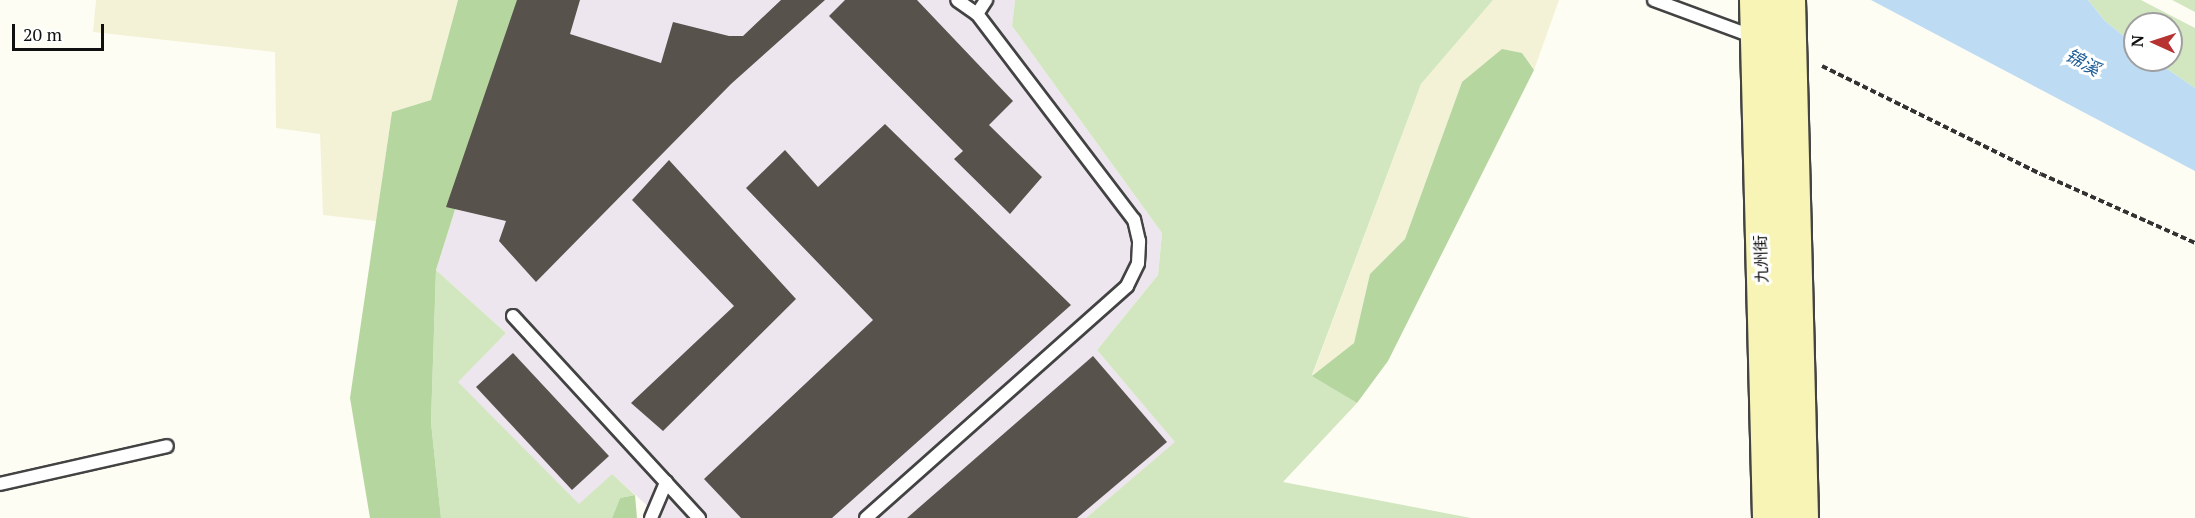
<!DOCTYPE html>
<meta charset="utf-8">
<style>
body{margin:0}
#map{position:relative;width:2195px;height:518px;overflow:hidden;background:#fefdf4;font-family:"PT Serif","Noto Sans SC",serif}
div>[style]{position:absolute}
.industrial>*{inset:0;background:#ede6ee}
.farmland>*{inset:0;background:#f3f2d6}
.green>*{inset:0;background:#d2e7c0}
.forest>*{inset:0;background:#b6d6a0}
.water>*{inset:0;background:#bddbf2}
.building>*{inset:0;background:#58524d}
.path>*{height:4px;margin-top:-2px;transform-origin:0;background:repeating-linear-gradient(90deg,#323232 0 6px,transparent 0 9px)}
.roads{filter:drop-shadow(2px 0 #434343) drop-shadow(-2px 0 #434343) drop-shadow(0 2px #434343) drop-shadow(0 -2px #434343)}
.service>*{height:12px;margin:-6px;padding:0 6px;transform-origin:6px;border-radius:6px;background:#fff}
.secondary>*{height:33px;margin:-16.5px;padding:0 16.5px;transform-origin:16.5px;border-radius:16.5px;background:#f8f4b5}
span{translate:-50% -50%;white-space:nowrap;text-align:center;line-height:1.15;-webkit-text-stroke:6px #fff;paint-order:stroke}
.street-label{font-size:16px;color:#101010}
.water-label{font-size:18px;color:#225f99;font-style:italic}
.north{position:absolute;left:2123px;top:12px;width:60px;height:60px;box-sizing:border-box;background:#fff;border:2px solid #9f9f9f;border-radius:50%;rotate:273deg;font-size:16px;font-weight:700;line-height:24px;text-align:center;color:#101010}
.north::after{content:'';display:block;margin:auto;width:21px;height:27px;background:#b63332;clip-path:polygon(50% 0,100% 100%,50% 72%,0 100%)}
.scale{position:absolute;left:12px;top:24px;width:92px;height:27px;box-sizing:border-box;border:3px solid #101010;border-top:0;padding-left:8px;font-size:18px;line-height:21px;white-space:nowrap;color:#101010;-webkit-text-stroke:4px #fff;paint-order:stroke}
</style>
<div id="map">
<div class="industrial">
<i style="clip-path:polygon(521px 0,1015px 0,1012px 26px,1162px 233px,1158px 275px,1097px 350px,1176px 442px,1086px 518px,661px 518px,612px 474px,579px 505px,457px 382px,506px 333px,436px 270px)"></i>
</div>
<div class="farmland">
<i style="clip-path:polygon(96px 0,458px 0,431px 100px,392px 112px,376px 221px,323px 215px,320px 134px,276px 128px,275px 52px,93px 32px)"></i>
<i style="clip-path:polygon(1493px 0,1559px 0,1534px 70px,1522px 53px,1462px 82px,1405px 239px,1370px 274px,1354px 343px,1312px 376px,1421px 84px)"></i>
</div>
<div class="green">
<i style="clip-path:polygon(1015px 0,1493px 0,1421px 84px,1312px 375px,1357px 403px,1283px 482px,1471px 518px,1086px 518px,1175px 442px,1097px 350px,1158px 275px,1162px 233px,1012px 26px)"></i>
<i style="clip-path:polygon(2088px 0,2141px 0,2195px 28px,2195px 88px,2154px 60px,2171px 60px,2171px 24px,2135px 24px,2135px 45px,2105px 21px)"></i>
<i style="clip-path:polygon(2172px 0,2195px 0,2195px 12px)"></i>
<i style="clip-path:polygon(436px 270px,506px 333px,458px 382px,579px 504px,612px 474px,635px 495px,620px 498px,612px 518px,441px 518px,431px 422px)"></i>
</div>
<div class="forest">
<i style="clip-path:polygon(458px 0,521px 0,436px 270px,431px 422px,441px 518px,370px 518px,350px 398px,392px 112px,431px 100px)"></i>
<i style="clip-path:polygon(1502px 49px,1522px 53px,1534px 70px,1388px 361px,1357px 403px,1312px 376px,1354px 343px,1370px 274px,1405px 239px,1462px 82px)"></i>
<i style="clip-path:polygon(635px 495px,637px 518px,612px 518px,620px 498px)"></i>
</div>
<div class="water">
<i style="clip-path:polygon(1871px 0,2088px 0,2105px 21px,2135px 45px,2135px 60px,2154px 60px,2195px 88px,2195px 171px)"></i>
</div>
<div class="building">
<i style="clip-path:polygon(517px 0,580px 0,570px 34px,661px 63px,673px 22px,729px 36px,743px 36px,781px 0,825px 0,731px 84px,536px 282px,499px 241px,506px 221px,446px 207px)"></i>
<i style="clip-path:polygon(845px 0,917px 0,1013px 101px,989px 125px,1042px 177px,1010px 214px,954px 159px,963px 151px,829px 16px)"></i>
<i style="clip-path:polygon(885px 124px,1071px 305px,832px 518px,741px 518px,704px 479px,873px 320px,746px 188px,785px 150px,818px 187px)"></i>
<i style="clip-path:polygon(669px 160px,796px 299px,663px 431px,631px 403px,734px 306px,632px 200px)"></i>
<i style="clip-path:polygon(513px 353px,609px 456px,572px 490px,476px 387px)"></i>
<i style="clip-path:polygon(1093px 356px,1167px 442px,1077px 518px,907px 518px)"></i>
</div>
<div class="path">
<i style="left:1822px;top:66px;width:244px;rotate:26.3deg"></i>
<i style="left:2041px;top:174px;width:169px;rotate:24.1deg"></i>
</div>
<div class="roads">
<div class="service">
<i style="left:1654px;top:0;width:107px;rotate:20.3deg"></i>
<i style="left:977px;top:14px;width:17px;rotate:-57deg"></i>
<i style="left:513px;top:316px;width:275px;rotate:47.4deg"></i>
<i style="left:0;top:484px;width:171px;rotate:-12.8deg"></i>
<i style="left:651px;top:518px;width:39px;rotate:-67deg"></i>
<i style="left:866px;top:518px;width:349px;rotate:-41.6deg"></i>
<i style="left:1127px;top:286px;width:25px;rotate:-64deg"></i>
<i style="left:1138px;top:263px;width:22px;rotate:-87deg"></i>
<i style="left:1139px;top:241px;width:22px;rotate:-103deg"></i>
<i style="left:1134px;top:220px;width:259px;rotate:-127.3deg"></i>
<i style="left:977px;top:14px;width:24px;rotate:-145deg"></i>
</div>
<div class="secondary">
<i style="left:1756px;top:0;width:518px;rotate:88.56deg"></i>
<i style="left:1788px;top:0;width:518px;rotate:88.56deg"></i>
</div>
</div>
<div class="street-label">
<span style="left:1761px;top:259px;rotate:-92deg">九州街</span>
</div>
<div class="water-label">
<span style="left:2083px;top:62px;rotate:29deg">锦溪</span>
</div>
<div class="north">N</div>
<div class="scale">20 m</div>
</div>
